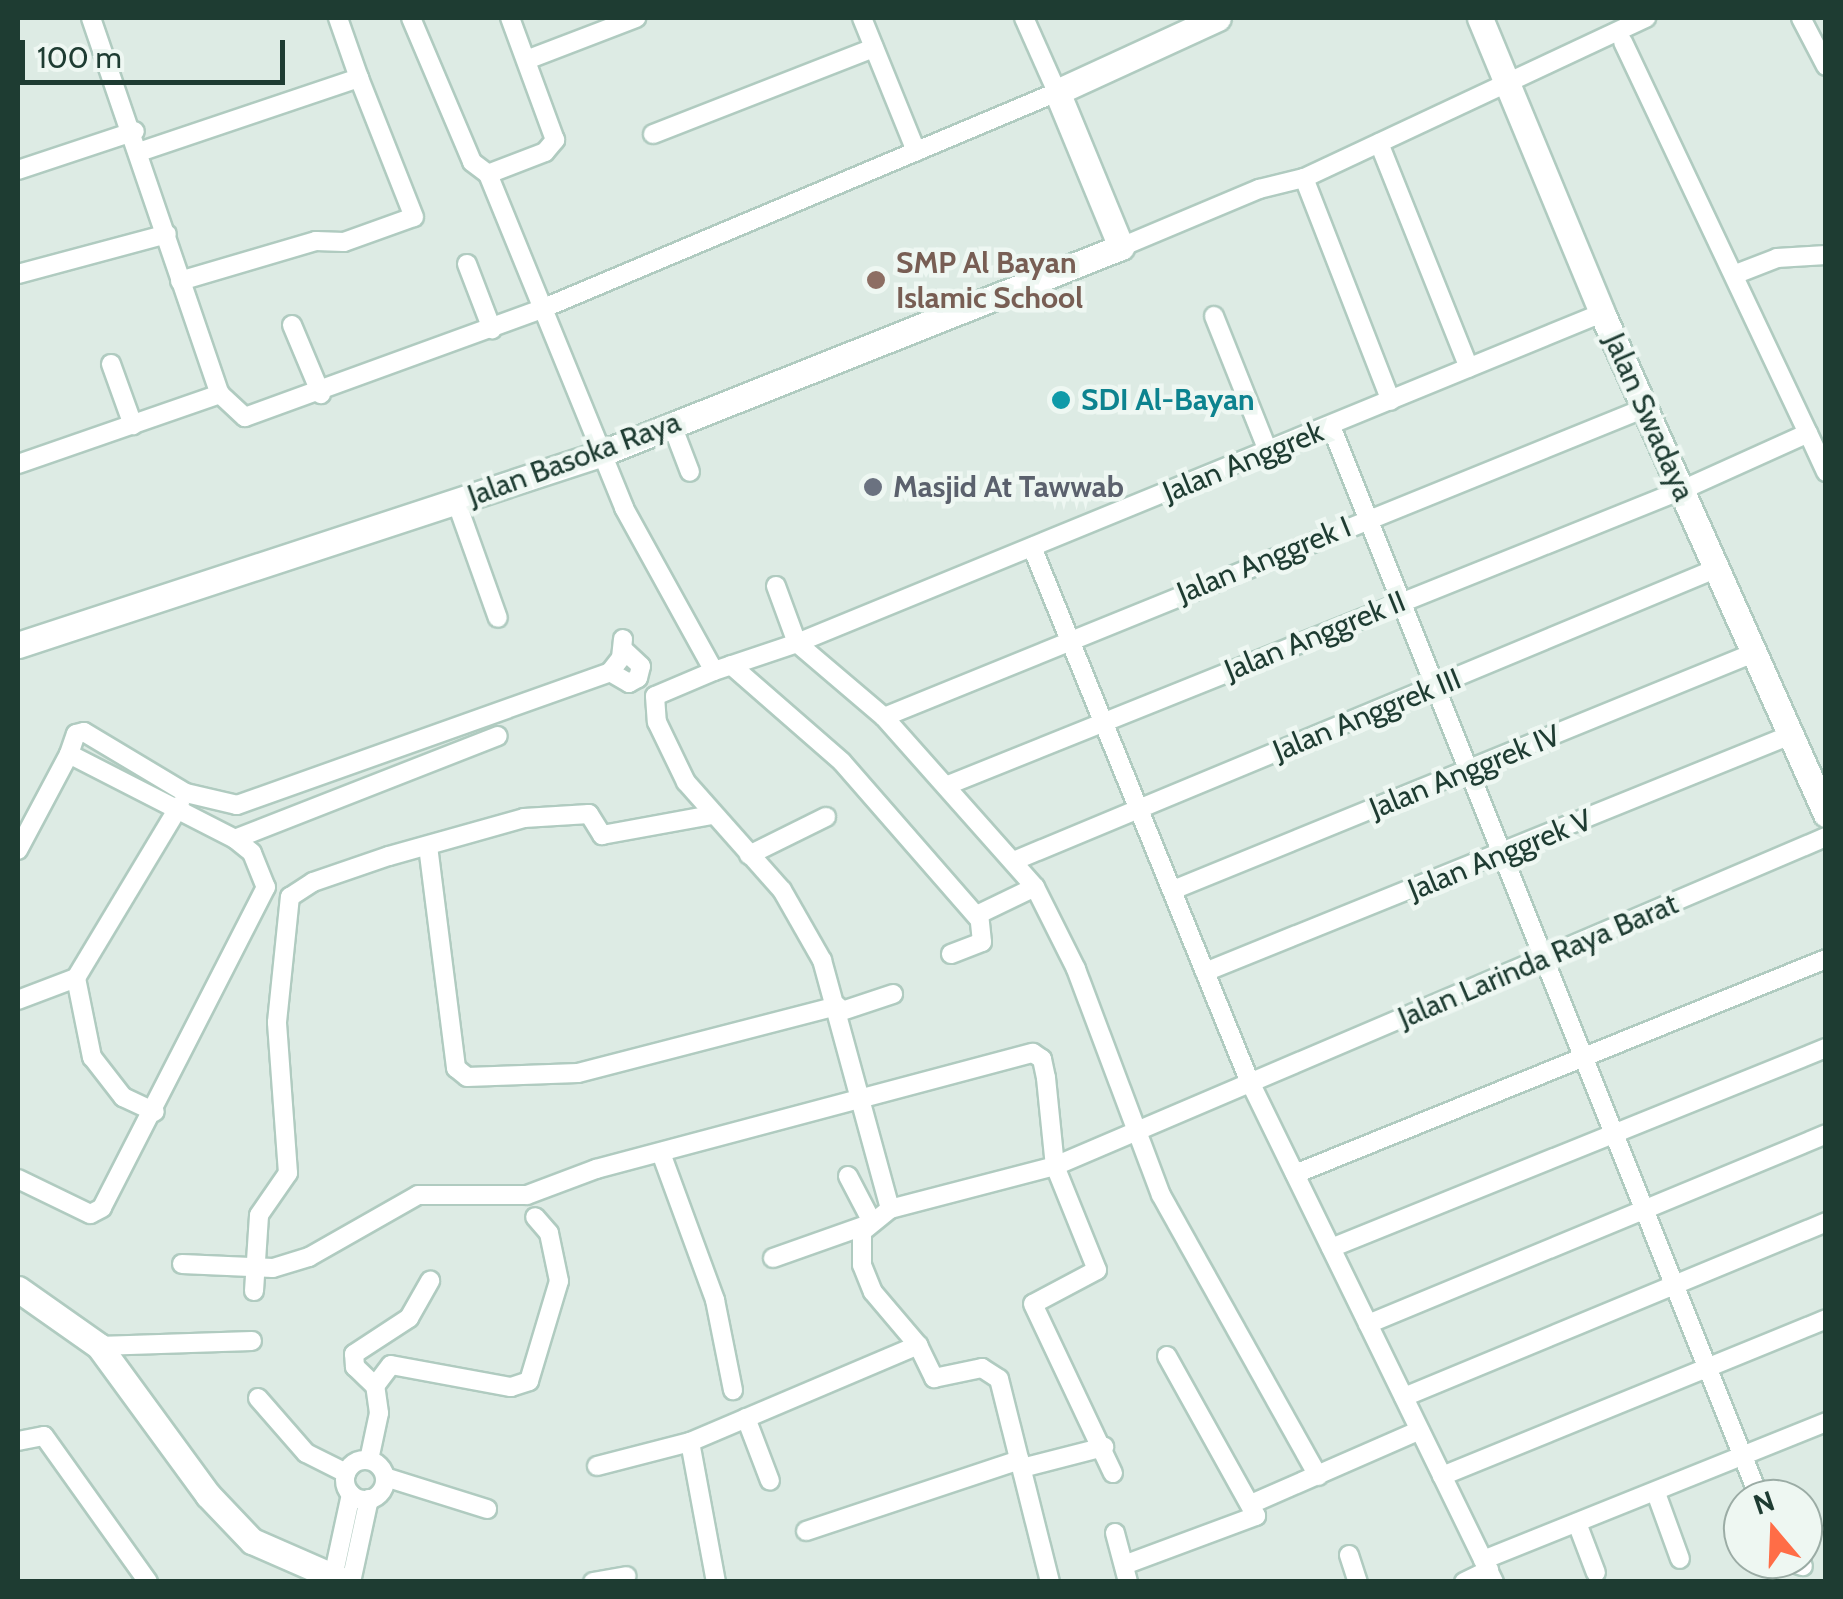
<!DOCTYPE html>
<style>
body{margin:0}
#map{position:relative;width:1843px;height:1599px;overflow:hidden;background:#ddebe4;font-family:Cabin,sans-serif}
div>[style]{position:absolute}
.roads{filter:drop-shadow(2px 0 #b0cbc0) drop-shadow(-2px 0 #b0cbc0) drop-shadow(0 2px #b0cbc0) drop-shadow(0 -2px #b0cbc0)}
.street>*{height:18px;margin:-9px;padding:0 9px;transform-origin:9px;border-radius:9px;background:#fff}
.street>.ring{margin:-9px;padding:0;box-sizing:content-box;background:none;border:18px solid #fff;border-radius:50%}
.secondary>*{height:25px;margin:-12.5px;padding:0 12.5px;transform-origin:12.5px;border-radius:12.5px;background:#fff}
.dots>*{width:28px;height:28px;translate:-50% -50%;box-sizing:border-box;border:5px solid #eef7f2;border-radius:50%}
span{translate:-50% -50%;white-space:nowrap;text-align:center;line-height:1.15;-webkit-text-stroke:9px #eef7f2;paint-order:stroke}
.education-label{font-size:30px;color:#785e54;font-weight:700}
.left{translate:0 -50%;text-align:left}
.culture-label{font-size:30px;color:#0d838f;font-weight:700}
.street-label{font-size:30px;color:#1e3c32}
.worship-label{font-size:30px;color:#5b616d;font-weight:700}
.frame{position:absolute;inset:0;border:20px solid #1e3c32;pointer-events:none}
.north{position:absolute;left:1723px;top:1479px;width:100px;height:100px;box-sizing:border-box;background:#eef7f2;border:2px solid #9baca5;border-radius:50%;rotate:341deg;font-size:28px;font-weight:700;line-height:40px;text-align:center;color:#1e3c32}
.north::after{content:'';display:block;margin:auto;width:35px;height:45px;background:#ff6d47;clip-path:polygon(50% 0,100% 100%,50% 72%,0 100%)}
.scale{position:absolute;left:20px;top:40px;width:265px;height:45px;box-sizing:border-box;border:5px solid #1e3c32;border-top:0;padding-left:12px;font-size:30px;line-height:35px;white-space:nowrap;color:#1e3c32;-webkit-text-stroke:8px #eef7f2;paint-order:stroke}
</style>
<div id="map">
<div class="roads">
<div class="street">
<i style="left:91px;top:18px;width:398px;rotate:71.1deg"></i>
<i style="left:220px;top:394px;width:34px;rotate:43deg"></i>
<i style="left:245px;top:417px;width:318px;rotate:-20deg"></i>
<i style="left:544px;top:308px;width:557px;rotate:-22.83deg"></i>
<i style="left:1057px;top:92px;width:81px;rotate:-114deg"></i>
<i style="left:411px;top:18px;width:156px;rotate:67deg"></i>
<i style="left:472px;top:162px;width:20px;rotate:37deg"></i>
<i style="left:488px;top:174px;width:361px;rotate:67.8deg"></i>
<i style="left:624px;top:508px;width:186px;rotate:61.1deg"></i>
<i style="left:714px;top:671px;width:64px;rotate:157deg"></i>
<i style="left:655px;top:696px;width:26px;rotate:86deg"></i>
<i style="left:657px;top:722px;width:67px;rotate:64.2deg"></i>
<i style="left:686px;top:782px;width:144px;rotate:48.4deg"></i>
<i style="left:782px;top:890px;width:81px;rotate:60.3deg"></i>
<i style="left:822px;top:960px;width:258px;rotate:74.7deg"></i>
<i style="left:890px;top:1209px;width:36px;rotate:141deg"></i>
<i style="left:862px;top:1232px;width:33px;rotate:90deg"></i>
<i style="left:862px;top:1265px;width:29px;rotate:68deg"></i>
<i style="left:873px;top:1292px;width:70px;rotate:49.7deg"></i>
<i style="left:918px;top:1345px;width:37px;rotate:64deg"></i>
<i style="left:934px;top:1378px;width:49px;rotate:-11.8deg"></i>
<i style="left:982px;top:1368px;width:20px;rotate:33deg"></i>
<i style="left:999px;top:1379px;width:209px;rotate:75.9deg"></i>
<i style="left:862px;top:18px;width:144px;rotate:67.9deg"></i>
<i style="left:1801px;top:18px;width:54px;rotate:62.5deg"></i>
<i style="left:1623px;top:42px;width:433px;rotate:64.7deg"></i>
<i style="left:529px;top:59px;width:115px;rotate:-21deg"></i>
<i style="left:653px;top:134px;width:237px;rotate:-21.3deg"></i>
<i style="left:1379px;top:143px;width:242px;rotate:68.2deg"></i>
<i style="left:142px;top:151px;width:229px;rotate:-18.6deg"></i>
<i style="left:359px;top:78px;width:64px;rotate:-109.3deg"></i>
<i style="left:18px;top:170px;width:123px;rotate:-18.4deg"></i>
<i style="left:488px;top:174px;width:61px;rotate:-21.1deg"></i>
<i style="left:545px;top:152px;width:16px;rotate:-50deg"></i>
<i style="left:555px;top:140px;width:130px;rotate:-110.2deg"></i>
<i style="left:1304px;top:178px;width:239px;rotate:68.7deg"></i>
<i style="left:1121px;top:247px;width:150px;rotate:-22.8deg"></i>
<i style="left:1259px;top:189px;width:46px;rotate:-13.7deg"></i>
<i style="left:1304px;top:178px;width:378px;rotate:-25.1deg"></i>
<i style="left:467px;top:264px;width:70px;rotate:69deg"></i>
<i style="left:18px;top:274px;width:154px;rotate:-15deg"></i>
<i style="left:1736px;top:274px;width:44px;rotate:-21.3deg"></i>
<i style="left:1777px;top:258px;width:49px;rotate:-3.5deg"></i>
<i style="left:180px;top:281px;width:142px;rotate:-16.4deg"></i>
<i style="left:316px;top:241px;width:28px;rotate:2deg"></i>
<i style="left:344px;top:242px;width:74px;rotate:-19.7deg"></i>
<i style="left:414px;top:217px;width:149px;rotate:-111.6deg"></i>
<i style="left:1214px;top:316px;width:145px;rotate:68.2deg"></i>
<i style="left:292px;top:325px;width:75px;rotate:67.2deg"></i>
<i style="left:111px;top:364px;width:65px;rotate:70.2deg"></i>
<i style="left:672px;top:425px;width:50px;rotate:69deg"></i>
<i style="left:1331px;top:426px;width:1156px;rotate:68.21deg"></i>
<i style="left:18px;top:464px;width:214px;rotate:-19.1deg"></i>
<i style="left:456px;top:501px;width:124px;rotate:70.3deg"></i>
<i style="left:1032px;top:547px;width:575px;rotate:67.85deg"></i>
<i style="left:1249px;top:1080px;width:559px;rotate:63.99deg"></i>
<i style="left:776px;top:586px;width:61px;rotate:69.8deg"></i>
<i style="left:797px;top:643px;width:114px;rotate:40.4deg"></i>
<i style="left:884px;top:717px;width:227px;rotate:48.4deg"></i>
<i style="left:1035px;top:887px;width:92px;rotate:63.4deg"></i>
<i style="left:1076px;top:969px;width:241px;rotate:69.4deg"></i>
<i style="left:1161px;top:1195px;width:322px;rotate:60.8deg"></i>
<i style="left:731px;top:665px;width:147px;rotate:41.1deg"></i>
<i style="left:842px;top:762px;width:206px;rotate:48.9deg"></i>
<i style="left:714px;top:671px;width:88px;rotate:-18.6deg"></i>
<i style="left:797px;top:643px;width:870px;rotate:-22.29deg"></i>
<i style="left:610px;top:672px;width:22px;rotate:30deg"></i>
<i style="left:629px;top:683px;width:10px;rotate:-29deg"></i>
<i style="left:638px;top:678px;width:12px;rotate:-76deg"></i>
<i style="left:641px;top:666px;width:23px;rotate:-137deg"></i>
<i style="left:884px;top:717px;width:821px;rotate:-22.1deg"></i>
<i style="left:69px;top:754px;width:21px;rotate:-71deg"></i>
<i style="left:76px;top:734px;width:8px;rotate:-14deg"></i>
<i style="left:84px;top:732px;width:119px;rotate:30.9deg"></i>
<i style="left:186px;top:793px;width:52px;rotate:13.2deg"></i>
<i style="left:237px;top:805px;width:396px;rotate:-19.6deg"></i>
<i style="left:610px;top:672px;width:18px;rotate:-52deg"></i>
<i style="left:621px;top:658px;width:19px;rotate:-84deg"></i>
<i style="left:948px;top:785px;width:791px;rotate:-21.9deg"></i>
<i style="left:1682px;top:490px;width:138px;rotate:-24.3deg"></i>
<i style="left:1808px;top:433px;width:43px;rotate:65.2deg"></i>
<i style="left:235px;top:839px;width:282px;rotate:-21.4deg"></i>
<i style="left:428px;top:846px;width:224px;rotate:82.8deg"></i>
<i style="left:456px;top:1068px;width:14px;rotate:39deg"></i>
<i style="left:467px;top:1077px;width:111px;rotate:-2.1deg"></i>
<i style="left:578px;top:1073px;width:268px;rotate:-14.5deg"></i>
<i style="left:18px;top:850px;width:109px;rotate:-62deg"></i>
<i style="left:69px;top:754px;width:186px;rotate:27.1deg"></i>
<i style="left:235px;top:839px;width:22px;rotate:39deg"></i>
<i style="left:252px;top:853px;width:37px;rotate:68deg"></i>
<i style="left:266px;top:887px;width:360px;rotate:117.1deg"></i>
<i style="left:102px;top:1208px;width:13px;rotate:153deg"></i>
<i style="left:90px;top:1214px;width:80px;rotate:-154.1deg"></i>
<i style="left:749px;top:855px;width:86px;rotate:-26.3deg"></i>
<i style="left:1016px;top:860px;width:760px;rotate:-22.59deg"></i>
<i style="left:1173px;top:890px;width:630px;rotate:-22.21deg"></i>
<i style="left:951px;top:954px;width:33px;rotate:-21deg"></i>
<i style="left:982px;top:942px;width:28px;rotate:-96deg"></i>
<i style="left:979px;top:914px;width:62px;rotate:-25.7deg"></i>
<i style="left:1205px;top:972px;width:634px;rotate:-22.04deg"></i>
<i style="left:76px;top:978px;width:81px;rotate:78.6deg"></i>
<i style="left:92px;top:1057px;width:51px;rotate:52.2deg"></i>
<i style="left:123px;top:1097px;width:35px;rotate:25deg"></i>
<i style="left:18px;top:1000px;width:62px;rotate:-20.8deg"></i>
<i style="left:76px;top:978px;width:202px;rotate:-59deg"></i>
<i style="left:839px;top:1012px;width:57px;rotate:-18.4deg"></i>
<i style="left:661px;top:1153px;width:157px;rotate:69.8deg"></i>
<i style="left:715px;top:1300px;width:92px;rotate:78.7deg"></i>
<i style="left:1295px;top:1174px;width:573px;rotate:-22.04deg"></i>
<i style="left:848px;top:1176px;width:50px;rotate:62.4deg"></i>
<i style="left:890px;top:1209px;width:171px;rotate:-14.6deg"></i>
<i style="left:1055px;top:1166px;width:838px;rotate:-23.11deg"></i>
<i style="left:1331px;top:1248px;width:534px;rotate:-22deg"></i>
<i style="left:773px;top:1258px;width:99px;rotate:-19.5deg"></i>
<i style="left:182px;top:1264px;width:91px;rotate:2.5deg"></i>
<i style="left:273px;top:1268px;width:38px;rotate:-17deg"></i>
<i style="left:309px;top:1257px;width:125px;rotate:-29.6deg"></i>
<i style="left:418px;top:1195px;width:109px"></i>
<i style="left:527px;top:1195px;width:74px;rotate:-20.6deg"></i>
<i style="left:596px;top:1169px;width:452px;rotate:-14.9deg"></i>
<i style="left:1033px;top:1053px;width:11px;rotate:34deg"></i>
<i style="left:1042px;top:1059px;width:19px;rotate:78deg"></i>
<i style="left:1046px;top:1078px;width:88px;rotate:84.2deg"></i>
<i style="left:1055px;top:1166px;width:112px;rotate:68deg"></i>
<i style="left:1097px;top:1270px;width:72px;rotate:152deg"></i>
<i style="left:1033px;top:1304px;width:187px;rotate:64.7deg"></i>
<i style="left:254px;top:1291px;width:76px;rotate:-86.2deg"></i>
<i style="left:259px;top:1215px;width:51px;rotate:-55.4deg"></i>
<i style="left:288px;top:1173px;width:151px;rotate:-94.2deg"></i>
<i style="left:277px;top:1022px;width:126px;rotate:-84.1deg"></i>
<i style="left:290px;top:897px;width:27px;rotate:-33deg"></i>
<i style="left:313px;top:882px;width:80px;rotate:-18.9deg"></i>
<i style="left:389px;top:856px;width:140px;rotate:-15.7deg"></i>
<i style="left:524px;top:818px;width:65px;rotate:-3.5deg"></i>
<i style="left:589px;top:814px;width:25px;rotate:58deg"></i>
<i style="left:602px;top:835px;width:112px;rotate:-10.3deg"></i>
<i style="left:1368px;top:1324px;width:496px;rotate:-22.5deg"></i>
<i style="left:99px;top:1346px;width:153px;rotate:-1.9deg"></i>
<i style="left:375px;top:1386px;width:28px;rotate:-136deg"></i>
<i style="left:355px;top:1367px;width:13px;rotate:-94deg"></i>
<i style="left:354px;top:1354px;width:66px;rotate:-33.2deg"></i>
<i style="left:409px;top:1318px;width:43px;rotate:-60.4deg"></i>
<i style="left:1404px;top:1397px;width:457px;rotate:-22.5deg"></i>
<i style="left:258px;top:1398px;width:73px;rotate:48.9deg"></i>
<i style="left:306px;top:1453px;width:45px;rotate:26.6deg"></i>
<i style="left:746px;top:1418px;width:67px;rotate:69.1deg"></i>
<i style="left:18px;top:1441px;width:26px;rotate:-11deg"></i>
<i style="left:44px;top:1436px;width:179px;rotate:54.5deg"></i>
<i style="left:690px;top:1442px;width:142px;rotate:79.5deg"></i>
<i style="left:369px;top:1460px;width:48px;rotate:-78deg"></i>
<i style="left:379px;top:1413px;width:27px;rotate:-98deg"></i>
<i style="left:375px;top:1386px;width:26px;rotate:-53deg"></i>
<i style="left:391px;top:1365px;width:122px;rotate:10.4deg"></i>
<i style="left:511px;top:1387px;width:19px;rotate:-18deg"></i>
<i style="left:529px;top:1381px;width:104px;rotate:-73.3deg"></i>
<i style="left:559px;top:1281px;width:49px;rotate:-101.8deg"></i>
<i style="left:549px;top:1233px;width:21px;rotate:-131deg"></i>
<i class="ring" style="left:345px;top:1460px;width:22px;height:22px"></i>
<i style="left:597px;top:1466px;width:96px;rotate:-14.5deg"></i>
<i style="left:690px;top:1442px;width:248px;rotate:-23deg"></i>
<i style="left:1022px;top:1468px;width:85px;rotate:-14.4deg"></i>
<i style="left:1442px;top:1476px;width:415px;rotate:-22.2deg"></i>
<i style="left:385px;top:1477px;width:107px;rotate:17.4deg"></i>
<i style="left:1656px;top:1493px;width:70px;rotate:70deg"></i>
<i style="left:1251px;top:1504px;width:184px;rotate:-23.6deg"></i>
<i style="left:1577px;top:1523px;width:53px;rotate:69.2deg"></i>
<i style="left:806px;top:1531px;width:225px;rotate:-18.4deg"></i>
<i style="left:1115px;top:1533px;width:51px;rotate:75.1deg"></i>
<i style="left:1349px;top:1555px;width:28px;rotate:72deg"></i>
<i style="left:1781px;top:1559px;width:23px;rotate:18deg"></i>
<i style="left:1483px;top:1560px;width:370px;rotate:-21.9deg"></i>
<i style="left:1124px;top:1565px;width:141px;rotate:-20.4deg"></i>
<i style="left:1256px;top:1516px;width:183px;rotate:-119.1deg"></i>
<i style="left:332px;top:1582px;width:90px;rotate:-77.8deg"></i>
<i style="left:351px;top:1582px;width:85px;rotate:-77.8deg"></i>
<i style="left:593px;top:1582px;width:34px;rotate:-10deg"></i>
<i style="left:1464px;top:1582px;width:28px;rotate:-26deg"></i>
</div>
<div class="secondary">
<i style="left:1480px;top:18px;width:319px;rotate:67.5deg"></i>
<i style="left:1602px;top:313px;width:549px;rotate:65.91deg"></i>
<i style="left:18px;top:645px;width:613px;rotate:-18.17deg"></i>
<i style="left:600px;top:454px;width:561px;rotate:-21.67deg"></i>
<i style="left:1121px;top:247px;width:168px;rotate:-112.4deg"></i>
<i style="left:1057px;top:92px;width:177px;rotate:-24.7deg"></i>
<i style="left:18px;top:1289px;width:99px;rotate:35.1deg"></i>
<i style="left:99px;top:1346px;width:185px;rotate:53.8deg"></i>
<i style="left:208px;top:1495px;width:64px;rotate:46.3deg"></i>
<i style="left:252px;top:1541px;width:103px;rotate:23.6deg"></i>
</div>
</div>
<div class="dots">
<i style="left:876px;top:280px;background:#8d6e63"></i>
<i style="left:1061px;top:400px;background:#0f9aa8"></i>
<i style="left:873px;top:487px;background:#6b7280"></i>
</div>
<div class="education-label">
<span class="left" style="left:896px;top:280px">SMP Al Bayan<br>Islamic School</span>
</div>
<div class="culture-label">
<span class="left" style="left:1081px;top:400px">SDI Al-Bayan</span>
</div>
<div class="street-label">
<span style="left:1649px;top:417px;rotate:66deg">Jalan Swadaya</span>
<span style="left:574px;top:459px;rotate:-20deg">Jalan Basoka Raya</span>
<span style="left:1243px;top:462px;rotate:-22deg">Jalan Anggrek</span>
<span style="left:1264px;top:560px;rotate:-22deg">Jalan Anggrek I</span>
<span style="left:1315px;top:636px;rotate:-22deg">Jalan Anggrek II</span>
<span style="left:1367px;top:715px;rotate:-22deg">Jalan Anggrek III</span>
<span style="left:1465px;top:772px;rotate:-22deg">Jalan Anggrek IV</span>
<span style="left:1500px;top:855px;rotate:-22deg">Jalan Anggrek V</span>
<span style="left:1538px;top:961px;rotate:-23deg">Jalan Larinda Raya Barat</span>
</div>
<div class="worship-label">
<span class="left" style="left:893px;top:487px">Masjid At Tawwab</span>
</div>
<div class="frame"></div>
<div class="north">N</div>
<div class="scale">100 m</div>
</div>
